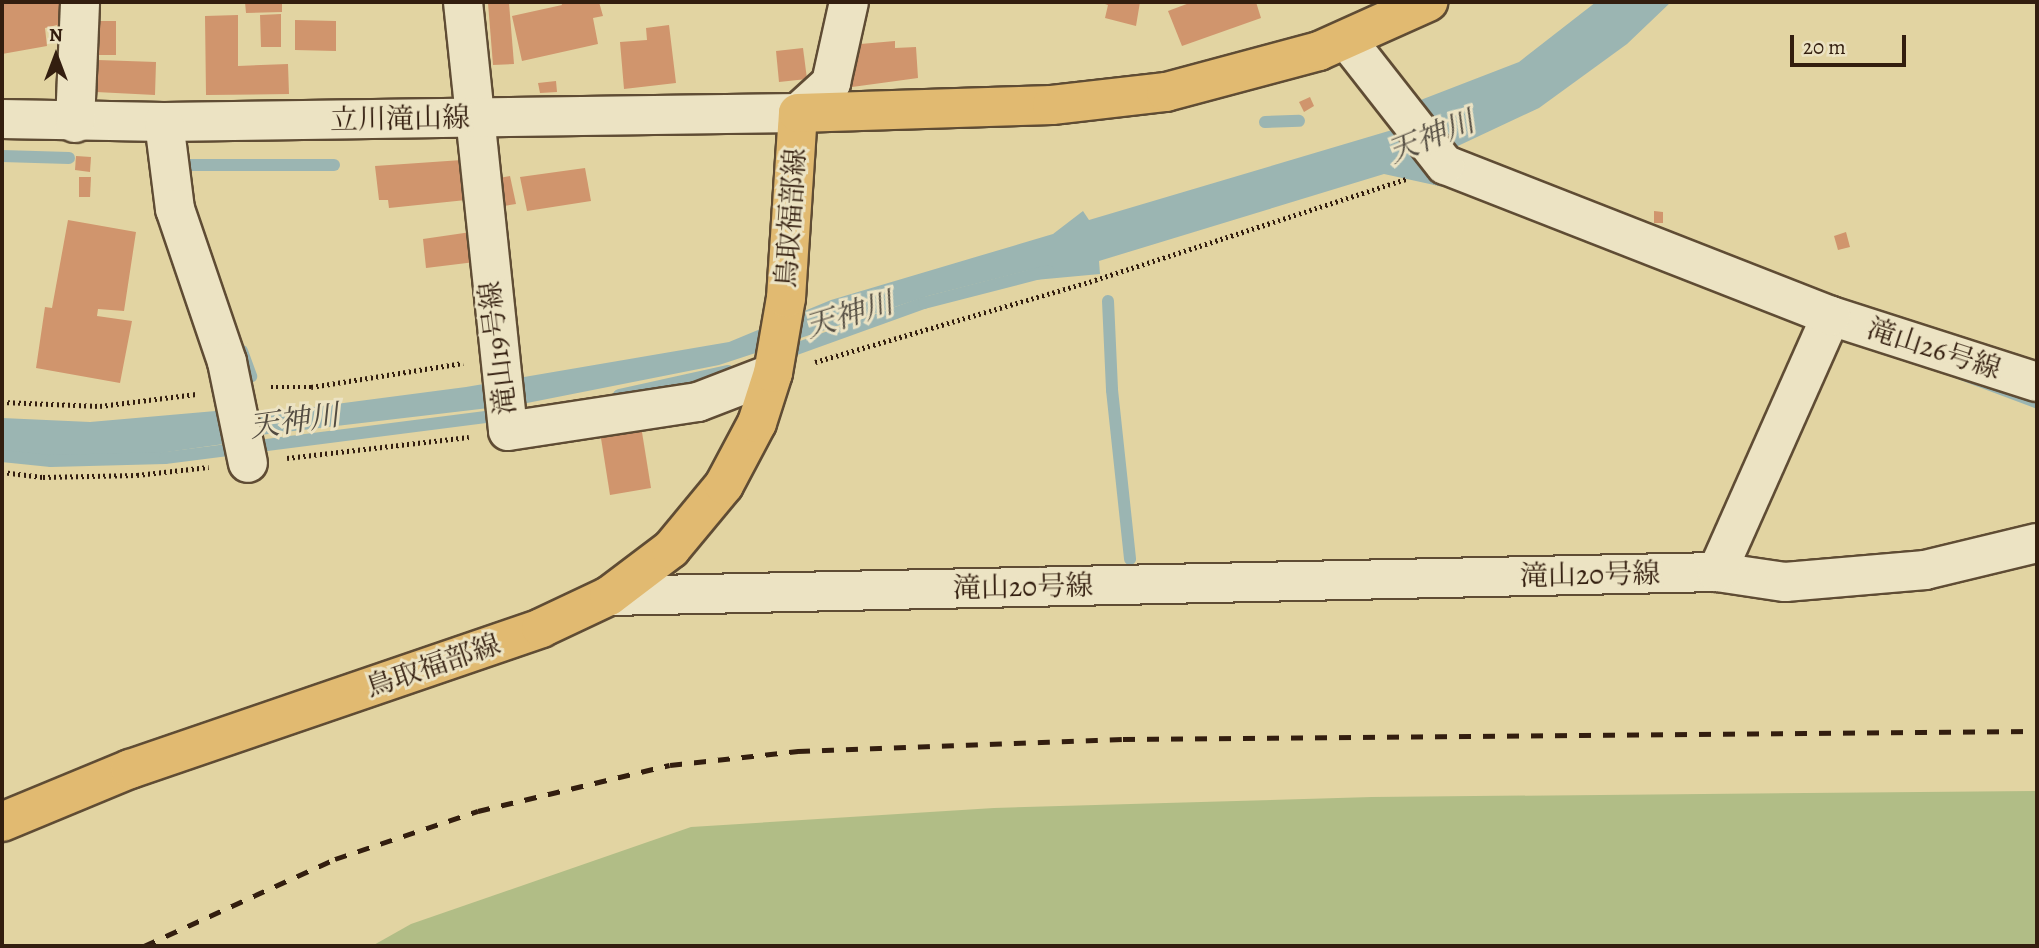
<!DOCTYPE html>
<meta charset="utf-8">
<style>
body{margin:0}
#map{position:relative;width:2039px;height:948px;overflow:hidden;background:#e2d4a2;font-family:Alegreya,"Noto Serif JP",serif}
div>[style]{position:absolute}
.green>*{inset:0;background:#b1bd86}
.water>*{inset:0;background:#9bb5b2}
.stream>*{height:12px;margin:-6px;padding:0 6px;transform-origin:6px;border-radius:6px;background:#9bb5b2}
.building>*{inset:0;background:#d0956d}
.path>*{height:4.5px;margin-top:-2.25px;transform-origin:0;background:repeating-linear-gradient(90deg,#331e0f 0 2px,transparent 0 5.5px)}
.roads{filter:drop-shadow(2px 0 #5f4c34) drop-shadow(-2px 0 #5f4c34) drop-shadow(0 2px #5f4c34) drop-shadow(0 -2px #5f4c34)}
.minor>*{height:38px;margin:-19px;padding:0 19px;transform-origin:19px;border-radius:19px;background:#ece3c3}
.major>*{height:38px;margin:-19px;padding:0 19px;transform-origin:19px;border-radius:19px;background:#e1ba71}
.rail>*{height:5px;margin-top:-2.5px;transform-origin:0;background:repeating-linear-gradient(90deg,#331e0f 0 12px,transparent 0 24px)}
span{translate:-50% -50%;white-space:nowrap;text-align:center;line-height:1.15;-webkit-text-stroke:6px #ece3c3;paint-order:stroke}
.street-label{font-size:28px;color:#331e0f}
.water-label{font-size:30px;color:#524b40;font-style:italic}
.frame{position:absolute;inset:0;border:4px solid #331e0f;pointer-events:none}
.north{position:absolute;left:21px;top:21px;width:70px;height:70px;-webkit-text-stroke:5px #ece3c3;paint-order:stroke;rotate:0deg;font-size:19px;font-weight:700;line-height:28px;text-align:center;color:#331e0f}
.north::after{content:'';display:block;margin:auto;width:24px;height:32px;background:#331e0f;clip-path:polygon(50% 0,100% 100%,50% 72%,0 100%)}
.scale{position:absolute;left:1790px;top:35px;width:116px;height:32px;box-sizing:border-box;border:4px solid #331e0f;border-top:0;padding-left:9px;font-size:21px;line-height:24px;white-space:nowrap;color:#331e0f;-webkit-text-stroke:5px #ece3c3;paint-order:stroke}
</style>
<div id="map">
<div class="green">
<i style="clip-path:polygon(2037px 791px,2037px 946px,372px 946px,411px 924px,691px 827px,994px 808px,1372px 797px)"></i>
</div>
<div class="water">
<i style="clip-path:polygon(1596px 2px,1671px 2px,1627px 44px,1539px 108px,1428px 160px,2037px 401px,2037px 409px,1448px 188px,1384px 174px,1099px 261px,1100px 274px,1035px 280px,1030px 270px,928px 296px,719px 365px,522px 404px,260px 435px,231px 443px,153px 454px,60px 458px,2px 452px,2px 418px,90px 422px,227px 410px,252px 415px,466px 387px,729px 342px,831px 300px,1053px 234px,1083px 211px,1089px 220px,1392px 130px,1418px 101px,1519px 62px)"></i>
</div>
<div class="stream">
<i style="left:1265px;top:122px;width:34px;rotate:-2deg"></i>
<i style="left:2px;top:156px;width:67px;rotate:1.7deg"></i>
<i style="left:185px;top:175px;width:10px;rotate:-96deg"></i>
<i style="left:184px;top:165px;width:150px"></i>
<i style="left:1108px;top:301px;width:89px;rotate:87.4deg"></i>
<i style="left:1112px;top:390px;width:170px;rotate:83.9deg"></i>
<i style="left:242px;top:351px;width:27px;rotate:70deg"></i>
<i style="left:782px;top:354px;width:151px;rotate:-19.8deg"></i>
<i style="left:924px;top:303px;width:128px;rotate:-14.5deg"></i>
<i style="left:619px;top:395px;width:112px;rotate:-12.4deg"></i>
<i style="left:2px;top:456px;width:49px;rotate:5.8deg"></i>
<i style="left:51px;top:461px;width:114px;rotate:-1.5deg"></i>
<i style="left:165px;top:458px;width:339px;rotate:-7.3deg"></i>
</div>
<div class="building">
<i style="clip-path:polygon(2px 2px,71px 2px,70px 33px,59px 36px,57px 25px,45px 28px,47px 46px,2px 54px)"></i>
<i style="clip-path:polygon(245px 2px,282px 2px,282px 12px,246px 13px)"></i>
<i style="clip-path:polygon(561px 2px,599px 2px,603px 16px,593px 18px,598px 44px,522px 61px,512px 16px,562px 5px)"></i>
<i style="clip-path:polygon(1099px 2px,1140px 2px,1136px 26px,1105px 18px,1108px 5px)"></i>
<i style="clip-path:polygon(1192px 2px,1256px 2px,1261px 18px,1182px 46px,1168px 11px)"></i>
<i style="clip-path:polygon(488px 3px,509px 3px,514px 64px,493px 65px)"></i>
<i style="clip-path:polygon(281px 14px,281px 47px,261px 47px,260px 15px)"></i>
<i style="clip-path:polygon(238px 15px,238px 66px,288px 64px,289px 94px,206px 95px,205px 16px)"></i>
<i style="clip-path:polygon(295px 20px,336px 21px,336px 51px,295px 50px)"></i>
<i style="clip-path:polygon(100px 21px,116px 21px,116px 55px,99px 55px)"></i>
<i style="clip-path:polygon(669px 25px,676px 83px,624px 89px,620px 42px,647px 40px,646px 28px)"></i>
<i style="clip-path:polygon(895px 41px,895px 48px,916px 47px,918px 78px,852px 87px,849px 45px)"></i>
<i style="clip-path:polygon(803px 48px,807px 79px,779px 82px,776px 51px)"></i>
<i style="clip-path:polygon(98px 60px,156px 62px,155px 95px,96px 92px)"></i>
<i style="clip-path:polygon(556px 81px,557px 92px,540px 93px,538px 83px)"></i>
<i style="clip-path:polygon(1310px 97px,1314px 106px,1304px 112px,1299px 102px)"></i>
<i style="clip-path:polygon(76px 156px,91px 157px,90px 172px,75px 170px)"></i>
<i style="clip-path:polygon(462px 160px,466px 200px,389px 208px,388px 200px,379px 200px,375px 166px)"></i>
<i style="clip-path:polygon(585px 168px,591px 201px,527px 211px,520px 177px)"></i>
<i style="clip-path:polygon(510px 176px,516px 204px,498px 207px,494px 179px)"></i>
<i style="clip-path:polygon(79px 177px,91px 177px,90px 197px,79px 197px)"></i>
<i style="clip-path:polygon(1654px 211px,1663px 212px,1663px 223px,1654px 223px)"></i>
<i style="clip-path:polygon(68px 220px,136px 232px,124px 311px,98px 309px,97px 316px,132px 321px,120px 383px,36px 368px,45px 307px,52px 308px)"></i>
<i style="clip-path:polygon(471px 232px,475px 262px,426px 268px,423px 239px)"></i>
<i style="clip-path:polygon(1846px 232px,1850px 247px,1838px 250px,1834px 236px)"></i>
<i style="clip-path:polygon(641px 426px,651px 488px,610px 495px,600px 432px)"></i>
</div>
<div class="path">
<i style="left:815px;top:362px;width:292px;rotate:-16.3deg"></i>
<i style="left:1095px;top:280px;width:329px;rotate:-18deg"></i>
<i style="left:271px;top:387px;width:40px"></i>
<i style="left:311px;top:387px;width:154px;rotate:-9deg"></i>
<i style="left:2px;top:402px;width:98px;rotate:2.3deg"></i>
<i style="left:100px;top:406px;width:97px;rotate:-7.1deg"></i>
<i style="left:287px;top:458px;width:183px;rotate:-6.6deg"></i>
<i style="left:2px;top:472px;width:41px;rotate:7deg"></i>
<i style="left:43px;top:477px;width:94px;rotate:-1.2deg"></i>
<i style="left:137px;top:475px;width:72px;rotate:-6.3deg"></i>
</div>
<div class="roads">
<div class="minor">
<i style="left:463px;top:2px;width:431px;rotate:84deg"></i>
<i style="left:508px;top:431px;width:192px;rotate:-8.7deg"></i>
<i style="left:698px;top:402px;width:80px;rotate:-21.1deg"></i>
<i style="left:2px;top:119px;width:162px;rotate:1.1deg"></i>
<i style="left:164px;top:122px;width:634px;rotate:-0.81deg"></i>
<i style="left:798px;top:113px;width:45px;rotate:-42.3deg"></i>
<i style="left:831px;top:83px;width:83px;rotate:-77.5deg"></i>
<i style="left:164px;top:122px;width:88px;rotate:82.8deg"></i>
<i style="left:175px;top:209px;width:162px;rotate:71.2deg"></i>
<i style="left:227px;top:362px;width:103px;rotate:78.3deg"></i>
<i style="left:75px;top:123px;width:121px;rotate:-87.6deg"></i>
<i style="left:1831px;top:316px;width:216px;rotate:17.8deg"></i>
<i style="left:1717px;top:572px;width:69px;rotate:8.4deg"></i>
<i style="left:1785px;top:582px;width:141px;rotate:-4.9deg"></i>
<i style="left:1925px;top:570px;width:115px;rotate:-13.6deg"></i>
<i style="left:609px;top:596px;width:1108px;rotate:-1.24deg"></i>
<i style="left:1717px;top:572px;width:280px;rotate:-66deg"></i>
<i style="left:1831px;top:316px;width:414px;rotate:-158.6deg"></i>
<i style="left:1445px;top:165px;width:159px;rotate:-128.1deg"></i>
</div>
<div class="major">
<i style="left:2px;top:822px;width:139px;rotate:-22.5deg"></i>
<i style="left:130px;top:769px;width:435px;rotate:-18.9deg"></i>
<i style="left:541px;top:628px;width:75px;rotate:-25.2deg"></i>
<i style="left:609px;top:596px;width:78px;rotate:-37.2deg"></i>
<i style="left:671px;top:549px;width:83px;rotate:-50.4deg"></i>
<i style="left:724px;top:485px;width:70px;rotate:-62deg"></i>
<i style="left:757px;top:423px;width:52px;rotate:-72.3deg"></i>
<i style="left:773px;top:373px;width:76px;rotate:-80.2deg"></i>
<i style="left:786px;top:298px;width:185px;rotate:-86.3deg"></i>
<i style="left:798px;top:113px;width:254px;rotate:-1.8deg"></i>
<i style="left:1052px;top:105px;width:115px;rotate:-6.5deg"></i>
<i style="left:1166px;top:92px;width:158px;rotate:-15deg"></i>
<i style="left:1319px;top:51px;width:120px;rotate:-24.2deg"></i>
</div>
</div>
<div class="rail">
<i style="left:144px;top:946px;width:210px;rotate:-24.5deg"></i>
<i style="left:335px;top:859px;width:151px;rotate:-18.6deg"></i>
<i style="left:478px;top:811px;width:197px;rotate:-13.5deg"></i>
<i style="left:670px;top:765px;width:129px;rotate:-6.2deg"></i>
<i style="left:798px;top:751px;width:325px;rotate:-2.1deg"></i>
<i style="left:1123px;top:739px;width:914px;rotate:-0.5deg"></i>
</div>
<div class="street-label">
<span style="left:400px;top:119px;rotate:-1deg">立川滝山線</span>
<span style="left:791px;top:218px;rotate:-86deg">鳥取福部線</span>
<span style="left:498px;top:348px;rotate:-97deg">滝山19号線</span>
<span style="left:1934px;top:349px;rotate:18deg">滝山26号線</span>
<span style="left:1590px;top:575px;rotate:-1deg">滝山20号線</span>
<span style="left:1023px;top:587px;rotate:-1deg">滝山20号線</span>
<span style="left:433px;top:666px;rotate:-19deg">鳥取福部線</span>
</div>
<div class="water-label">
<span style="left:1431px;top:137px;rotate:-22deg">天神川</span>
<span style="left:849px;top:315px;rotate:-17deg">天神川</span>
<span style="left:294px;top:421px;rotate:-8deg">天神川</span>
</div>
<div class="frame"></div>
<div class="north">N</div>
<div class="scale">20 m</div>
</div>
